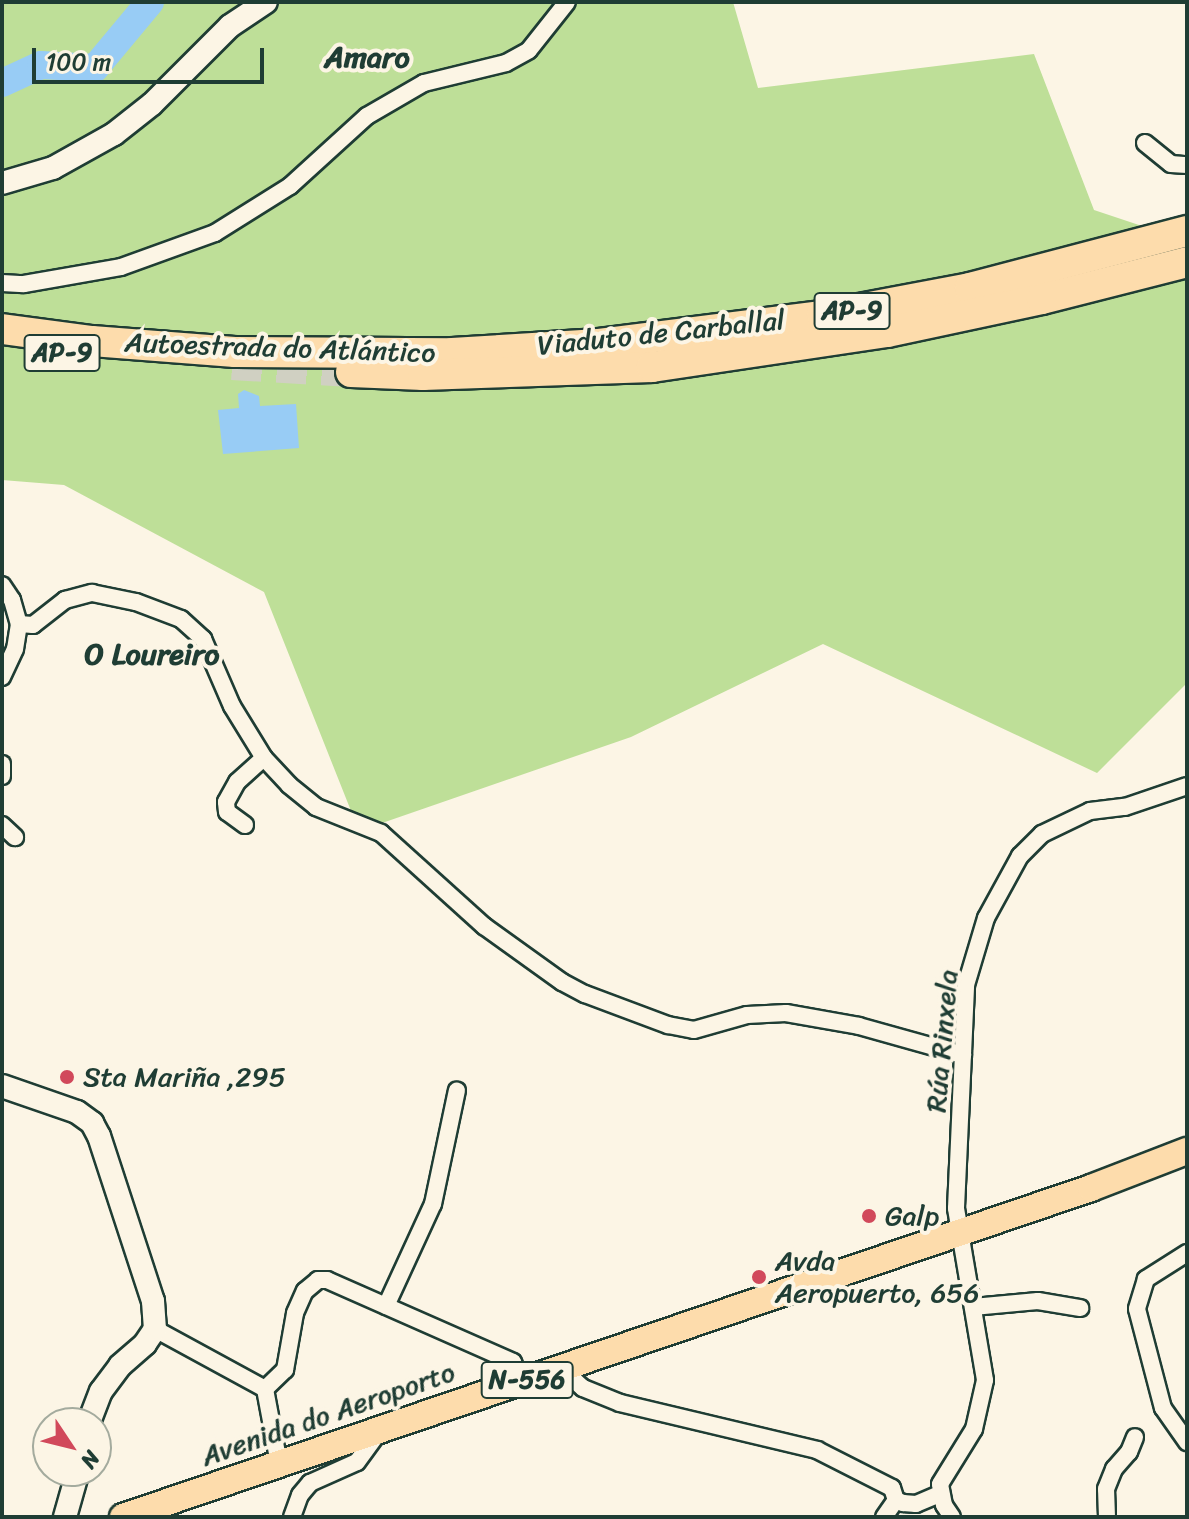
<!DOCTYPE html>
<meta charset="utf-8">
<style>
body{margin:0}
#map{position:relative;width:1189px;height:1519px;overflow:hidden;background:#fcf5e5;font-family:Sriracha,sans-serif}
div>[style]{position:absolute}
.green>*{inset:0;background:#bedf98}
.water>*{inset:0;background:#98ccf5}
.river>*{height:28px;margin:-14px;padding:0 14px;transform-origin:14px;border-radius:14px;background:#98ccf5}
.motorway-tunnel>*{height:30px;margin-top:-15px;transform-origin:0;background:repeating-linear-gradient(90deg,#d0d0c2 0 30px,transparent 0 45px)}
.roads{filter:drop-shadow(2px 0 #1f3d34) drop-shadow(-2px 0 #1f3d34) drop-shadow(0 2px #1f3d34) drop-shadow(0 -2px #1f3d34)}
.minor>*{height:16px;margin:-8px;padding:0 8px;transform-origin:8px;border-radius:8px;background:#fcf5e5}
.secondary>*{height:22px;margin:-11px;padding:0 11px;transform-origin:11px;border-radius:11px;background:#fcf5e5}
.primary>*{height:26px;margin:-13px;padding:0 13px;transform-origin:13px;border-radius:13px;background:#fddcac}
.motorway>*{height:30px;margin:-15px;padding:0 15px;transform-origin:15px;border-radius:15px;background:#fddcac}
.dots>*{width:22px;height:22px;translate:-50% -50%;box-sizing:border-box;border:4px solid #fcf5e5;border-radius:50%}
span{translate:-50% -50%;white-space:nowrap;text-align:center;line-height:1.15;-webkit-text-stroke:8px #fcf5e5;paint-order:stroke}
.shield-label span{padding:2px 6px;background:#fcf5e5;border:2px solid;border-radius:6px;-webkit-text-stroke-width:0}
.shield-label{font-size:26px;color:#1f3d34;font-weight:700}
.street-label{font-size:28px;color:#1f3d34}
.poi-label{font-size:28px;color:#1f3d34}
.left{translate:0 -50%;text-align:left}
.neighbourhood-label{font-size:30px;color:#1f3d34;font-weight:700}
.frame{position:absolute;inset:0;border:4px solid #1f3d34;pointer-events:none}
.north{position:absolute;left:32px;top:1407px;width:80px;height:80px;box-sizing:border-box;background:#fcf5e5;border:2px solid #a4ab9e;border-radius:50%;rotate:125deg;font-size:22px;font-weight:700;line-height:32px;text-align:center;color:#1f3d34}
.north::after{content:'';display:block;margin:auto;width:28px;height:36px;background:#d1495b;clip-path:polygon(50% 0,100% 100%,50% 72%,0 100%)}
.scale{position:absolute;left:32px;top:48px;width:232px;height:36px;box-sizing:border-box;border:4px solid #1f3d34;border-top:0;padding-left:10px;font-size:24px;line-height:28px;white-space:nowrap;color:#1f3d34;-webkit-text-stroke:6px #fcf5e5;paint-order:stroke}
</style>
<div id="map">
<div class="green">
<i style="clip-path:polygon(2px 2px,733px 2px,758px 88px,1034px 54px,1094px 210px,1187px 241px,1187px 683px,1097px 773px,823px 644px,631px 737px,359px 831px,264px 592px,64px 485px,2px 480px)"></i>
</div>
<div class="water">
<i style="clip-path:polygon(244px 390px,259px 396px,260px 406px,296px 404px,299px 448px,223px 454px,218px 410px,239px 408px,238px 394px)"></i>
</div>
<div class="river">
<i style="left:2px;top:83px;width:43px;rotate:-24.8deg"></i>
<i style="left:41px;top:65px;width:54px;rotate:3.2deg"></i>
<i style="left:95px;top:68px;width:86px;rotate:-50.2deg"></i>
</div>
<div class="motorway-tunnel">
<i style="left:232px;top:365px;width:119px;rotate:3.4deg"></i>
</div>
<div class="roads">
<div class="minor">
<i style="left:1145px;top:143px;width:33px;rotate:39deg"></i>
<i style="left:1171px;top:164px;width:16px;rotate:4deg"></i>
<i style="left:2px;top:283px;width:22px;rotate:3deg"></i>
<i style="left:24px;top:284px;width:98px;rotate:-9.9deg"></i>
<i style="left:121px;top:267px;width:100px;rotate:-19.9deg"></i>
<i style="left:215px;top:233px;width:89px;rotate:-32.1deg"></i>
<i style="left:290px;top:186px;width:104px;rotate:-42.3deg"></i>
<i style="left:367px;top:116px;width:66px;rotate:-30.1deg"></i>
<i style="left:424px;top:83px;width:84px;rotate:-13.7deg"></i>
<i style="left:506px;top:63px;width:26px;rotate:-29deg"></i>
<i style="left:529px;top:50px;width:61px;rotate:-51.6deg"></i>
<i style="left:2px;top:585px;width:18px;rotate:56deg"></i>
<i style="left:12px;top:600px;width:25px;rotate:74deg"></i>
<i style="left:19px;top:624px;width:25px;rotate:99deg"></i>
<i style="left:15px;top:649px;width:31px;rotate:115deg"></i>
<i style="left:19px;top:624px;width:14px;rotate:4deg"></i>
<i style="left:33px;top:625px;width:41px;rotate:-38deg"></i>
<i style="left:65px;top:600px;width:28px;rotate:-15deg"></i>
<i style="left:92px;top:593px;width:45px;rotate:11.6deg"></i>
<i style="left:136px;top:602px;width:48px;rotate:20.7deg"></i>
<i style="left:181px;top:619px;width:30px;rotate:42deg"></i>
<i style="left:203px;top:639px;width:73px;rotate:66.6deg"></i>
<i style="left:232px;top:706px;width:61px;rotate:58.4deg"></i>
<i style="left:264px;top:758px;width:37px;rotate:47deg"></i>
<i style="left:289px;top:785px;width:35px;rotate:39deg"></i>
<i style="left:316px;top:807px;width:70px;rotate:21.8deg"></i>
<i style="left:381px;top:833px;width:139px;rotate:42.1deg"></i>
<i style="left:484px;top:926px;width:96px;rotate:35.7deg"></i>
<i style="left:562px;top:982px;width:26px;rotate:28deg"></i>
<i style="left:585px;top:994px;width:89px;rotate:20.5deg"></i>
<i style="left:668px;top:1025px;width:26px;rotate:11deg"></i>
<i style="left:694px;top:1030px;width:55px;rotate:-15.8deg"></i>
<i style="left:747px;top:1015px;width:39px;rotate:-3deg"></i>
<i style="left:786px;top:1013px;width:74px;rotate:10.1deg"></i>
<i style="left:859px;top:1026px;width:108px;rotate:15.6deg"></i>
<i style="left:2px;top:764px;width:12px;rotate:90deg"></i>
<i style="left:2px;top:825px;width:18px;rotate:43deg"></i>
<i style="left:245px;top:825px;width:22px;rotate:-144deg"></i>
<i style="left:227px;top:812px;width:10px;rotate:-96deg"></i>
<i style="left:226px;top:802px;width:23px;rotate:-61deg"></i>
<i style="left:237px;top:782px;width:36px;rotate:-42deg"></i>
<i style="left:1187px;top:1253px;width:49px;rotate:147.6deg"></i>
<i style="left:1146px;top:1279px;width:31px;rotate:107deg"></i>
<i style="left:1137px;top:1309px;width:102px;rotate:75.3deg"></i>
<i style="left:1163px;top:1408px;width:42px;rotate:54.8deg"></i>
<i style="left:386px;top:1306px;width:112px;rotate:-65.3deg"></i>
<i style="left:433px;top:1204px;width:116px;rotate:-78.1deg"></i>
<i style="left:973px;top:1307px;width:65px;rotate:-5.3deg"></i>
<i style="left:1038px;top:1301px;width:43px;rotate:9.5deg"></i>
<i style="left:155px;top:1329px;width:125px;rotate:28.6deg"></i>
<i style="left:265px;top:1389px;width:28px;rotate:-44deg"></i>
<i style="left:285px;top:1370px;width:58px;rotate:-80deg"></i>
<i style="left:295px;top:1313px;width:24px;rotate:-66deg"></i>
<i style="left:305px;top:1291px;width:17px;rotate:-40deg"></i>
<i style="left:318px;top:1280px;width:9px"></i>
<i style="left:327px;top:1280px;width:203px;rotate:23.8deg"></i>
<i style="left:513px;top:1362px;width:22px;rotate:68deg"></i>
<i style="left:571px;top:1365px;width:15px;rotate:79deg"></i>
<i style="left:574px;top:1380px;width:12px;rotate:42deg"></i>
<i style="left:583px;top:1388px;width:40px;rotate:22deg"></i>
<i style="left:620px;top:1403px;width:203px;rotate:13.4deg"></i>
<i style="left:817px;top:1450px;width:84px;rotate:26.9deg"></i>
<i style="left:892px;top:1488px;width:13px;rotate:72deg"></i>
<i style="left:896px;top:1500px;width:8px;rotate:23deg"></i>
<i style="left:903px;top:1503px;width:13px;rotate:4deg"></i>
<i style="left:916px;top:1504px;width:26px;rotate:-23deg"></i>
<i style="left:265px;top:1389px;width:76px;rotate:79.4deg"></i>
<i style="left:292px;top:1517px;width:23px;rotate:-70deg"></i>
<i style="left:300px;top:1495px;width:16px;rotate:-50deg"></i>
<i style="left:310px;top:1483px;width:51px;rotate:-24.1deg"></i>
<i style="left:357px;top:1462px;width:39px;rotate:-54deg"></i>
<i style="left:884px;top:1517px;width:21px;rotate:-55deg"></i>
<i style="left:952px;top:1517px;width:14px;rotate:-124deg"></i>
<i style="left:944px;top:1505px;width:21px;rotate:-101deg"></i>
<i style="left:940px;top:1484px;width:65px;rotate:-58.3deg"></i>
<i style="left:974px;top:1429px;width:50px;rotate:-77.3deg"></i>
<i style="left:985px;top:1380px;width:174px;rotate:-99.6deg"></i>
<i style="left:956px;top:1208px;width:223px;rotate:-87.4deg"></i>
<i style="left:966px;top:985px;width:70px;rotate:-73.4deg"></i>
<i style="left:986px;top:918px;width:71px;rotate:-61.3deg"></i>
<i style="left:1020px;top:856px;width:31px;rotate:-45deg"></i>
<i style="left:1042px;top:834px;width:53px;rotate:-25.6deg"></i>
<i style="left:1090px;top:811px;width:35px;rotate:-7deg"></i>
<i style="left:1125px;top:807px;width:65px;rotate:-18.7deg"></i>
<i style="left:1107px;top:1517px;width:28px;rotate:-92deg"></i>
<i style="left:1106px;top:1489px;width:22px;rotate:-68deg"></i>
<i style="left:1114px;top:1469px;width:23px;rotate:-49deg"></i>
<i style="left:1129px;top:1452px;width:16px;rotate:-68deg"></i>
</div>
<div class="secondary">
<i style="left:2px;top:183px;width:53px;rotate:-16.4deg"></i>
<i style="left:53px;top:168px;width:70px;rotate:-29.1deg"></i>
<i style="left:114px;top:134px;width:48px;rotate:-38.3deg"></i>
<i style="left:152px;top:104px;width:110px;rotate:-45deg"></i>
<i style="left:230px;top:26px;width:43px;rotate:-33.7deg"></i>
<i style="left:2px;top:1086px;width:79px;rotate:19.1deg"></i>
<i style="left:77px;top:1112px;width:19px;rotate:36deg"></i>
<i style="left:92px;top:1123px;width:15px;rotate:62deg"></i>
<i style="left:99px;top:1136px;width:174px;rotate:71.9deg"></i>
<i style="left:153px;top:1301px;width:28px;rotate:86deg"></i>
<i style="left:155px;top:1329px;width:18px;rotate:124deg"></i>
<i style="left:145px;top:1344px;width:33px;rotate:139deg"></i>
<i style="left:120px;top:1366px;width:31px;rotate:127deg"></i>
<i style="left:101px;top:1391px;width:34px;rotate:111deg"></i>
<i style="left:65px;top:1517px;width:48px;rotate:-74.2deg"></i>
</div>
<div class="primary">
<i style="left:123px;top:1517px;width:1022px;rotate:-18.77deg"></i>
<i style="left:1091px;top:1188px;width:103px;rotate:-21.1deg"></i>
</div>
<div class="motorway">
<i style="left:2px;top:329px;width:91px;rotate:7.6deg"></i>
<i style="left:92px;top:341px;width:143px;rotate:4.4deg"></i>
<i style="left:235px;top:352px;width:217px;rotate:0.3deg"></i>
<i style="left:452px;top:353px;width:147px;rotate:-3.5deg"></i>
<i style="left:599px;top:344px;width:225px;rotate:-7.2deg"></i>
<i style="left:822px;top:316px;width:151px;rotate:-10.7deg"></i>
<i style="left:970px;top:288px;width:224px;rotate:-14.7deg"></i>
<i style="left:351px;top:372px;width:72px;rotate:2.4deg"></i>
<i style="left:423px;top:375px;width:229px;rotate:-2deg"></i>
<i style="left:652px;top:367px;width:238px;rotate:-8.5deg"></i>
<i style="left:887px;top:332px;width:158px;rotate:-12deg"></i>
<i style="left:1042px;top:299px;width:150px;rotate:-14.3deg"></i>
</div>
</div>
<div class="dots">
<i style="left:67px;top:1077px;background:#d1495b"></i>
<i style="left:869px;top:1216px;background:#d1495b"></i>
<i style="left:759px;top:1277px;background:#d1495b"></i>
</div>
<div class="shield-label">
<span style="left:852px;top:311px">AP-9</span>
<span style="left:62px;top:353px">AP-9</span>
<span style="left:527px;top:1380px">N-556</span>
</div>
<div class="street-label">
<span style="left:661px;top:333px;rotate:-6deg">Viaduto de Carballal</span>
<span style="left:280px;top:348px;rotate:2deg">Autoestrada do Atlántico</span>
<span style="left:942px;top:1041px;rotate:-85deg">Rúa Rinxela</span>
<span style="left:328px;top:1414px;rotate:-19deg">Avenida do Aeroporto</span>
</div>
<div class="poi-label">
<span class="left" style="left:83px;top:1077px">Sta Mariña ,295</span>
<span class="left" style="left:885px;top:1216px">Galp</span>
<span class="left" style="left:775px;top:1277px">Avda<br>Aeropuerto, 656</span>
</div>
<div class="neighbourhood-label">
<span style="left:367px;top:57px">Amaro</span>
<span style="left:152px;top:654px">O Loureiro</span>
</div>
<div class="frame"></div>
<div class="north">N</div>
<div class="scale">100 m</div>
</div>
